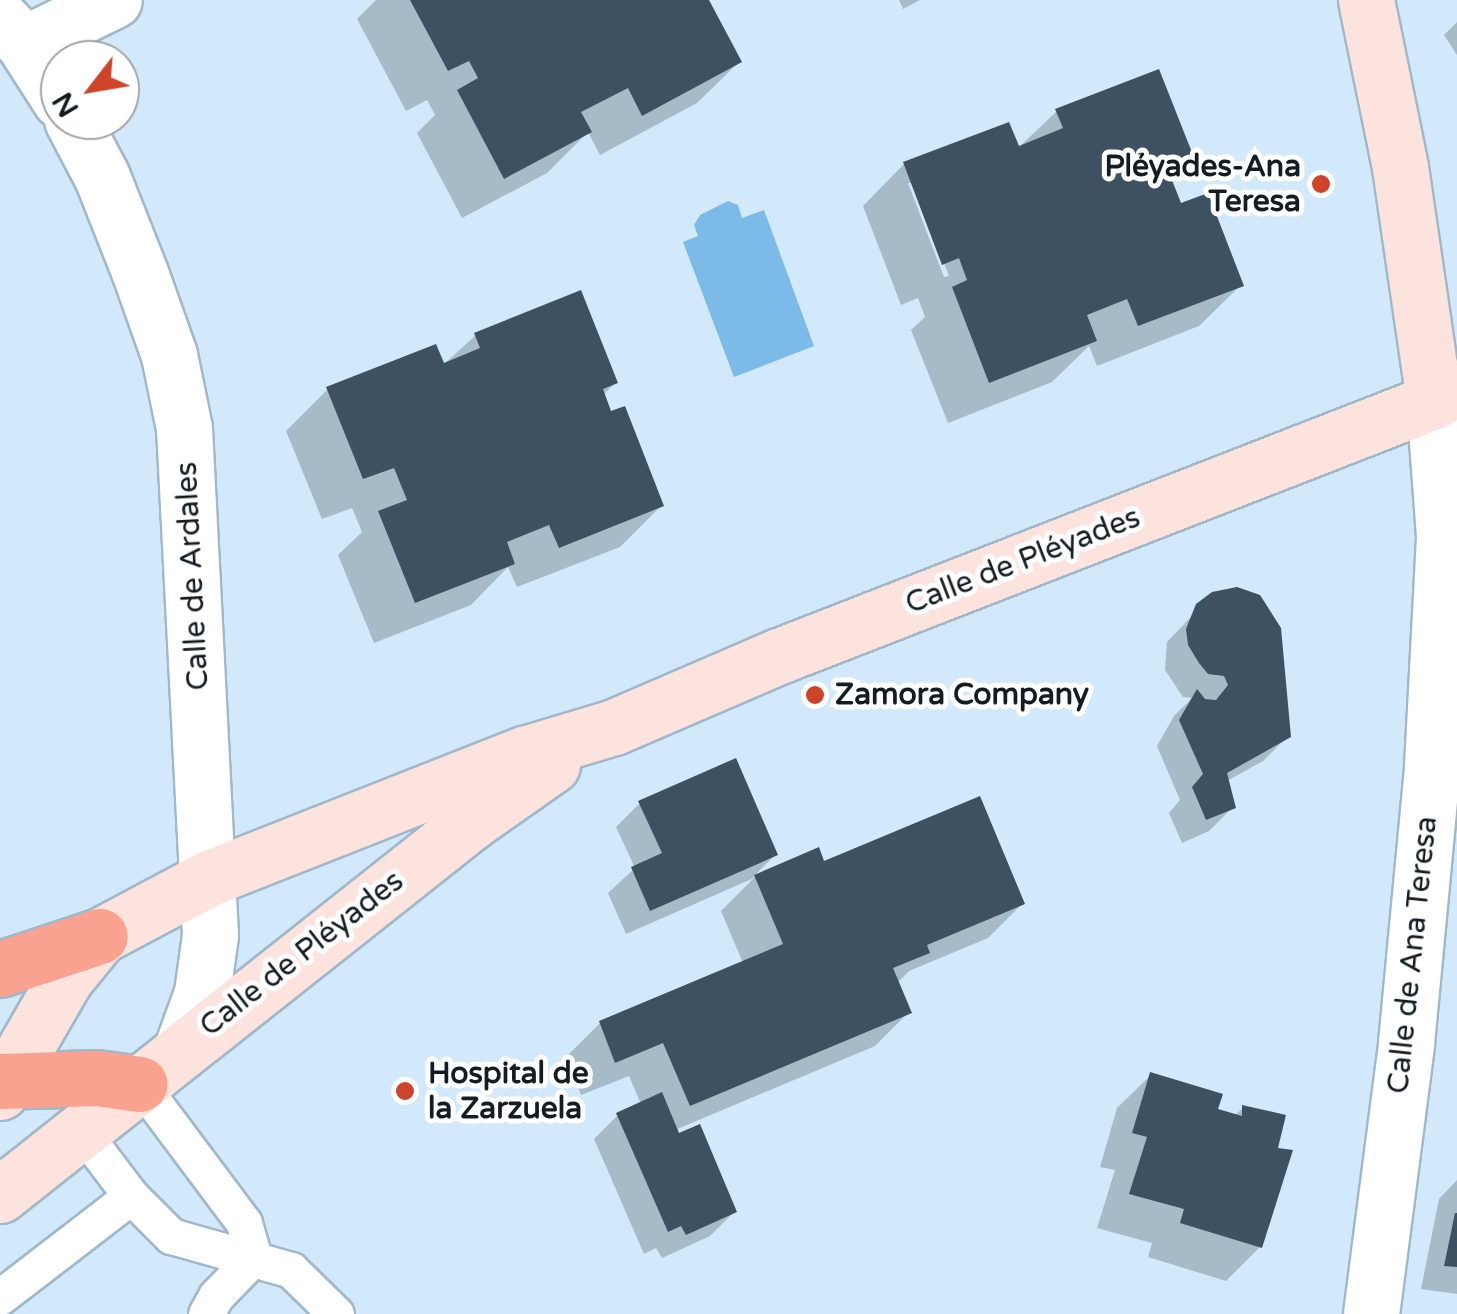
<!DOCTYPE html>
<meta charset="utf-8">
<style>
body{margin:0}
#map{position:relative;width:1457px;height:1314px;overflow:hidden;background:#d1e9fa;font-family:"Varela Round",sans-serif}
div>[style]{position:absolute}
.water>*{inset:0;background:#7cbbe7}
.shadow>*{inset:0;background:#0003}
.building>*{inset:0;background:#3d5160}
.roads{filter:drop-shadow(2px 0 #a1b8c9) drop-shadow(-2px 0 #a1b8c9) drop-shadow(0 2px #a1b8c9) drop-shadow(0 -2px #a1b8c9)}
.service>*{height:35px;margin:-17.5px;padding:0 17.5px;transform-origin:17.5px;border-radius:17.5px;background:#fff}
.minor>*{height:55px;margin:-27.5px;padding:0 27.5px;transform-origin:27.5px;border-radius:27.5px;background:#fff}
.tertiary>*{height:55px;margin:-27.5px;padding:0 27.5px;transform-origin:27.5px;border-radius:27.5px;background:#fff}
.secondary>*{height:55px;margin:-27.5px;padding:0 27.5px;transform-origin:27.5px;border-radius:27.5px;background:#fde3de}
.motorway>*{height:55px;margin:-27.5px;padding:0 27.5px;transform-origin:27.5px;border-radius:27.5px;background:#f9a290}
.dots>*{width:28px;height:28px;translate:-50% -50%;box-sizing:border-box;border:5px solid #fff;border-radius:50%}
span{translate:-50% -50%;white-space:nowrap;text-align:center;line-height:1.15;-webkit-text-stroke:10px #fff;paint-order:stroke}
.poi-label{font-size:30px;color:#131c22;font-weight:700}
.right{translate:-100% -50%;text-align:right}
.left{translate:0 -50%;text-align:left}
.street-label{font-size:30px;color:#131c22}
.north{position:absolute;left:40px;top:40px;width:100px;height:100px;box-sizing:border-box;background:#fff;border:2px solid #a1a4a7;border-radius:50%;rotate:239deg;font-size:28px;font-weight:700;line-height:40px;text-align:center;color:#131c22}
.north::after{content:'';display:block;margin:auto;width:35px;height:45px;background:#ce4329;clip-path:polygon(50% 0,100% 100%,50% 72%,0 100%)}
</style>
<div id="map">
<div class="water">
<i style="clip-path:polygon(728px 201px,738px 205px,742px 218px,764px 210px,814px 346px,734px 377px,683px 242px,698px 236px,694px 225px,700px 215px)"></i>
</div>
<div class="shadow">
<i style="clip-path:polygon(376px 0,706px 0,739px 62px,697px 103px,600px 155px,588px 132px,547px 173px,462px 218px,417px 133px,435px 115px,427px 100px,406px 111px,357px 19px)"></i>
<i style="clip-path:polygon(899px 0,920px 0,903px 9px)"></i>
<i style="clip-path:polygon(1457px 22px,1457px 55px,1444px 35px)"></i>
<i style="clip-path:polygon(evenodd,1057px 111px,1190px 155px,1168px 176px,1180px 206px,1241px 285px,1199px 326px,1097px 366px,1089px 346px,1052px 382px,948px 423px,911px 330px,925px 317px,918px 298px,901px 305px,863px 206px,904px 164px,1017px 149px,1057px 111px,908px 183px,913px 183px,949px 276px,944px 277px,908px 183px)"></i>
<i style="clip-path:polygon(476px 335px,615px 383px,603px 395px,610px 415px,662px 505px,620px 547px,517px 587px,508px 567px,471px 605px,374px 643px,338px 555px,362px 532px,352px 508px,322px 519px,286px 431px,328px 389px,442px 366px)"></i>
<i style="clip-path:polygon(1213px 594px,1288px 736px,1263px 761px,1227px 781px,1233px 807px,1209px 831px,1182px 843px,1169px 813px,1180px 800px,1157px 746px,1174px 716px,1192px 698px,1183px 697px,1165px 670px,1167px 642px)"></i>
<i style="clip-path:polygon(640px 803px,775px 855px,752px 878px,817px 851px,823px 864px,1022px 904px,988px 938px,909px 971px,897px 983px,909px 1012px,875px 1046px,675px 1130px,734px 1212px,710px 1236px,662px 1258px,656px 1248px,644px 1254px,594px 1139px,618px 1115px,641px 1104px,629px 1076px,581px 1095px,566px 1057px,600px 1023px,743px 963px,721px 911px,754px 878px,626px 934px,608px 893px,635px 868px,616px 827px)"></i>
<i style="clip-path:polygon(1151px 1075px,1214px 1111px,1234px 1116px,1243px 1108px,1260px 1247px,1226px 1281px,1148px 1257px,1152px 1243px,1097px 1228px,1115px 1170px,1100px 1167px,1117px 1108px)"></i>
<i style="clip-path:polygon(1457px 1180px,1457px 1294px,1421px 1289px,1439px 1199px)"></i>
</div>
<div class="building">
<i style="clip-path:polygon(410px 0,709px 0,742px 62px,642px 116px,628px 88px,581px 112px,592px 132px,504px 179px,457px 90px,478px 78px,469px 61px,448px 71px)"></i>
<i style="clip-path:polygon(1159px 69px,1193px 155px,1166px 165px,1181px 203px,1208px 193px,1244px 286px,1138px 326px,1127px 299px,1087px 315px,1097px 341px,989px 383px,952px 287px,967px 280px,959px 258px,942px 265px,903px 162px,1009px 122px,1019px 146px,1063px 128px,1055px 109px)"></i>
<i style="clip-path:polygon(581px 290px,618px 383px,603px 389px,611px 411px,625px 406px,664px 506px,559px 548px,549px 525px,507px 542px,515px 564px,415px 603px,378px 511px,407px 500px,394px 468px,363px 479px,326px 387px,436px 344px,444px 363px,480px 348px,474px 333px)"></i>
<i style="clip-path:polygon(1237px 587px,1260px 595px,1281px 628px,1291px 737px,1227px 773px,1236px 808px,1206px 820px,1192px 787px,1203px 774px,1179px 720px,1197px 689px,1205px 699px,1216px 700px,1228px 685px,1224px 676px,1208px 674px,1199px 663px,1188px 645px,1186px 629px,1196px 604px,1212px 592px)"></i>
<i style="clip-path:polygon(736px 758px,778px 855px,650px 911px,631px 867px,662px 853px,638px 801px)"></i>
<i style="clip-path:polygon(980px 796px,1025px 904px,927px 945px,930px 953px,893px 968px,912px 1013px,690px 1106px,663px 1043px,615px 1063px,599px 1021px,783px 944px,754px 875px,819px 847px,824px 861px)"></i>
<i style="clip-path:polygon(1150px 1072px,1223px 1094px,1218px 1109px,1242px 1116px,1242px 1105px,1286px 1115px,1278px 1148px,1293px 1150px,1262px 1248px,1180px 1223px,1184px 1209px,1129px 1194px,1147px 1137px,1132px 1133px)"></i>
<i style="clip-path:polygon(662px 1092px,679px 1133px,700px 1124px,737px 1212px,686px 1235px,681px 1226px,668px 1232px,616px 1113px)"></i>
<i style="clip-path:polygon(1455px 1213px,1457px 1213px,1457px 1267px,1444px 1266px)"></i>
</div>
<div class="roads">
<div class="service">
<i style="left:140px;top:1084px;width:174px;rotate:53.2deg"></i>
<i style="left:244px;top:1223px;width:35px;rotate:74deg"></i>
<i style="left:81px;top:1130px;width:83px;rotate:52.9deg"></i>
<i style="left:131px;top:1196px;width:57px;rotate:45deg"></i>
<i style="left:171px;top:1236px;width:125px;rotate:15.8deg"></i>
<i style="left:291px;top:1270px;width:63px;rotate:44.4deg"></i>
<i style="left:0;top:1297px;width:165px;rotate:-37.6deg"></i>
<i style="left:206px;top:1314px;width:21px;rotate:-61deg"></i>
<i style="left:216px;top:1296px;width:54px;rotate:-45.7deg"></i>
</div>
<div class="minor">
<i style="left:0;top:18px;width:35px;rotate:47deg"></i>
<i style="left:24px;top:44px;width:67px;rotate:57.3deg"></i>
<i style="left:24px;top:44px;width:100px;rotate:-26.1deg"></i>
<i style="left:72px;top:120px;width:64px;rotate:62.2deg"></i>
<i style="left:102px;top:177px;width:103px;rotate:68.4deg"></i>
<i style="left:140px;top:273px;width:87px;rotate:70.5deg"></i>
<i style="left:169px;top:355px;width:75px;rotate:78.4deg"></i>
<i style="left:184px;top:428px;width:508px;rotate:87.06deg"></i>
<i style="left:210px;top:935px;width:59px;rotate:97.9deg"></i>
<i style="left:202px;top:993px;width:59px;rotate:110deg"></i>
</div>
<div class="tertiary">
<i style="left:1371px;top:1314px;width:273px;rotate:-82.6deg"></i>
<i style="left:1406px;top:1043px;width:278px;rotate:-84.6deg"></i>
<i style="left:1432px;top:766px;width:230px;rotate:-87deg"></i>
<i style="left:1444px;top:536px;width:135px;rotate:-94.2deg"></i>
</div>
<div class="secondary">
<i style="left:1366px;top:0;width:170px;rotate:78.5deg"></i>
<i style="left:1400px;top:167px;width:236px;rotate:81.7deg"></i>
<i style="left:0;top:1092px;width:130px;rotate:-60.1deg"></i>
<i style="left:65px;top:979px;width:55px;rotate:-50.9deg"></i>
<i style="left:100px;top:936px;width:123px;rotate:-28deg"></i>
<i style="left:209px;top:878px;width:339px;rotate:-21.5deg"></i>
<i style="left:524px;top:754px;width:94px;rotate:-16.7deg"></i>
<i style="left:614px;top:727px;width:180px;rotate:-23.3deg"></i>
<i style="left:779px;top:656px;width:703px;rotate:-21.27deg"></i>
<i style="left:1434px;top:401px;width:27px;rotate:-31deg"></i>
<i style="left:0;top:1195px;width:601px;rotate:-38.38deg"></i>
<i style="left:471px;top:822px;width:99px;rotate:-35.1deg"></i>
</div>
<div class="motorway">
<i style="left:0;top:969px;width:105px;rotate:-18.3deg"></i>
<i style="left:0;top:1081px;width:97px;rotate:-1.8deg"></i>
<i style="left:97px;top:1078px;width:43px;rotate:7.9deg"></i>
</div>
</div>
<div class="dots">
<i style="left:1321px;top:184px;background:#ce4329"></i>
<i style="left:815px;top:695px;background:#ce4329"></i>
<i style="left:405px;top:1091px;background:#ce4329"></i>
</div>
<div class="poi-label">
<span class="right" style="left:1301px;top:184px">Pléyades-Ana<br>Teresa</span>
<span class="left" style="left:835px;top:695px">Zamora Company</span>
<span class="left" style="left:428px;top:1091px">Hospital de<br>la Zarzuela</span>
</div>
<div class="street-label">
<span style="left:1023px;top:561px;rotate:-21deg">Calle de Pléyades</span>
<span style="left:193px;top:576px;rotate:-93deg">Calle de Ardales</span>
<span style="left:302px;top:954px;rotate:-38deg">Calle de Pléyades</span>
<span style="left:1413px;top:955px;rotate:-84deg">Calle de Ana Teresa</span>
</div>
<div class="north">N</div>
</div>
